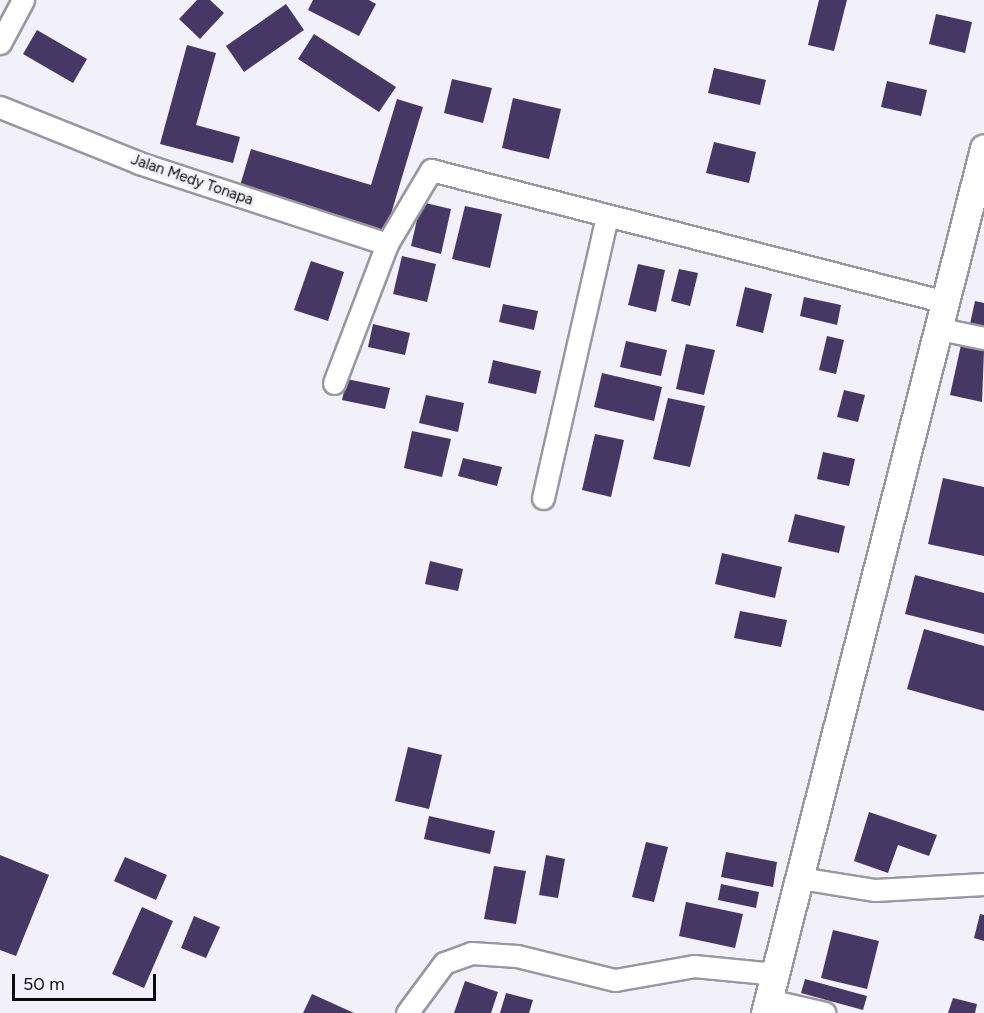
<!DOCTYPE html>
<style>
body{margin:0}
#map{position:relative;width:984px;height:1013px;overflow:hidden;background:#f2f0f9;font-family:Figtree,sans-serif}
div>[style]{position:absolute}
.building>*{inset:0;background:#463865}
.roads{filter:drop-shadow(2px 0 #99979f) drop-shadow(-2px 0 #99979f) drop-shadow(0 2px #99979f) drop-shadow(0 -2px #99979f)}
.minor>*{height:21px;margin:-10.5px;padding:0 10.5px;transform-origin:10.5px;border-radius:10.5px;background:#fff}
.tertiary>*{height:27px;margin:-13.5px;padding:0 13.5px;transform-origin:13.5px;border-radius:13.5px;background:#fff}
span{translate:-50% -50%;white-space:nowrap;text-align:center;line-height:1.15;-webkit-text-stroke:6px #f2f0f9;paint-order:stroke}
.street-label{font-size:15px;color:#0c0b0e}
.scale{position:absolute;left:12px;top:974px;width:144px;height:27px;box-sizing:border-box;border:3px solid #0c0b0e;border-top:0;padding-left:8px;font-size:18px;line-height:21px;white-space:nowrap;color:#0c0b0e;-webkit-text-stroke:4px #f2f0f9;paint-order:stroke}
</style>
<div id="map">
<div class="building">
<i style="clip-path:polygon(197px 0,210px 0,224px 13px,200px 39px,179px 19px)"></i>
<i style="clip-path:polygon(313px 0,369px 0,376px 4px,359px 36px,308px 10px)"></i>
<i style="clip-path:polygon(819px 0,847px 0,834px 51px,808px 45px)"></i>
<i style="clip-path:polygon(286px 4px,304px 30px,244px 72px,226px 46px)"></i>
<i style="clip-path:polygon(936px 14px,972px 22px,965px 53px,929px 44px)"></i>
<i style="clip-path:polygon(37px 30px,87px 59px,73px 83px,23px 54px)"></i>
<i style="clip-path:polygon(314px 34px,396px 87px,379px 112px,298px 59px)"></i>
<i style="clip-path:polygon(187px 45px,216px 53px,196px 125px,240px 137px,233px 163px,160px 144px)"></i>
<i style="clip-path:polygon(714px 68px,766px 80px,760px 105px,708px 93px)"></i>
<i style="clip-path:polygon(452px 79px,492px 88px,483px 123px,444px 113px)"></i>
<i style="clip-path:polygon(887px 81px,927px 90px,921px 116px,881px 107px)"></i>
<i style="clip-path:polygon(513px 98px,561px 109px,549px 159px,502px 148px)"></i>
<i style="clip-path:polygon(397px 99px,423px 107px,385px 234px,239px 189px,251px 149px,371px 185px)"></i>
<i style="clip-path:polygon(714px 142px,756px 152px,749px 183px,706px 173px)"></i>
<i style="clip-path:polygon(421px 202px,451px 209px,441px 254px,411px 246px)"></i>
<i style="clip-path:polygon(465px 206px,502px 214px,490px 268px,452px 259px)"></i>
<i style="clip-path:polygon(402px 256px,436px 264px,427px 302px,393px 294px)"></i>
<i style="clip-path:polygon(311px 261px,344px 272px,328px 321px,294px 310px)"></i>
<i style="clip-path:polygon(638px 264px,665px 270px,656px 312px,628px 305px)"></i>
<i style="clip-path:polygon(679px 269px,698px 273px,690px 306px,671px 301px)"></i>
<i style="clip-path:polygon(745px 287px,772px 294px,763px 333px,736px 326px)"></i>
<i style="clip-path:polygon(804px 297px,841px 305px,837px 325px,800px 316px)"></i>
<i style="clip-path:polygon(975px 301px,984px 303px,984px 328px,970px 324px)"></i>
<i style="clip-path:polygon(503px 304px,538px 311px,534px 330px,499px 322px)"></i>
<i style="clip-path:polygon(373px 324px,410px 333px,405px 355px,368px 347px)"></i>
<i style="clip-path:polygon(827px 336px,844px 340px,836px 374px,819px 370px)"></i>
<i style="clip-path:polygon(626px 341px,667px 350px,661px 376px,620px 367px)"></i>
<i style="clip-path:polygon(686px 344px,715px 350px,704px 395px,676px 389px)"></i>
<i style="clip-path:polygon(961px 345px,984px 350px,982px 402px,950px 395px)"></i>
<i style="clip-path:polygon(493px 360px,541px 371px,536px 394px,488px 383px)"></i>
<i style="clip-path:polygon(602px 373px,662px 387px,654px 421px,594px 407px)"></i>
<i style="clip-path:polygon(347px 379px,390px 388px,385px 409px,342px 400px)"></i>
<i style="clip-path:polygon(844px 390px,865px 395px,858px 422px,837px 417px)"></i>
<i style="clip-path:polygon(426px 395px,464px 403px,458px 432px,419px 423px)"></i>
<i style="clip-path:polygon(668px 398px,705px 406px,690px 467px,653px 459px)"></i>
<i style="clip-path:polygon(412px 431px,451px 439px,442px 477px,404px 468px)"></i>
<i style="clip-path:polygon(595px 434px,624px 440px,611px 497px,582px 490px)"></i>
<i style="clip-path:polygon(823px 452px,855px 459px,849px 486px,817px 479px)"></i>
<i style="clip-path:polygon(463px 458px,502px 467px,497px 486px,458px 476px)"></i>
<i style="clip-path:polygon(943px 478px,984px 487px,984px 556px,928px 544px)"></i>
<i style="clip-path:polygon(795px 514px,845px 526px,839px 553px,788px 542px)"></i>
<i style="clip-path:polygon(722px 553px,782px 567px,775px 598px,715px 584px)"></i>
<i style="clip-path:polygon(430px 561px,463px 569px,458px 591px,425px 584px)"></i>
<i style="clip-path:polygon(915px 575px,984px 593px,984px 634px,905px 614px)"></i>
<i style="clip-path:polygon(740px 611px,787px 620px,781px 647px,734px 638px)"></i>
<i style="clip-path:polygon(924px 629px,984px 646px,984px 711px,907px 689px)"></i>
<i style="clip-path:polygon(408px 747px,442px 755px,429px 809px,395px 801px)"></i>
<i style="clip-path:polygon(869px 812px,937px 835px,929px 856px,898px 845px,888px 873px,854px 861px)"></i>
<i style="clip-path:polygon(429px 816px,495px 831px,490px 854px,424px 839px)"></i>
<i style="clip-path:polygon(646px 842px,668px 847px,654px 902px,632px 897px)"></i>
<i style="clip-path:polygon(726px 852px,777px 862px,773px 887px,721px 877px)"></i>
<i style="clip-path:polygon(0 855px,49px 875px,16px 956px,0 950px)"></i>
<i style="clip-path:polygon(546px 855px,565px 859px,558px 898px,539px 895px)"></i>
<i style="clip-path:polygon(125px 857px,167px 875px,156px 900px,114px 881px)"></i>
<i style="clip-path:polygon(494px 866px,526px 871px,516px 924px,484px 919px)"></i>
<i style="clip-path:polygon(721px 884px,759px 892px,756px 908px,718px 900px)"></i>
<i style="clip-path:polygon(686px 902px,743px 914px,735px 948px,679px 936px)"></i>
<i style="clip-path:polygon(142px 907px,173px 921px,144px 988px,112px 974px)"></i>
<i style="clip-path:polygon(980px 914px,984px 915px,984px 941px,974px 938px)"></i>
<i style="clip-path:polygon(194px 916px,220px 927px,206px 958px,181px 948px)"></i>
<i style="clip-path:polygon(833px 930px,879px 941px,867px 989px,821px 978px)"></i>
<i style="clip-path:polygon(805px 979px,867px 996px,863px 1010px,801px 993px)"></i>
<i style="clip-path:polygon(465px 981px,498px 992px,491px 1013px,454px 1013px)"></i>
<i style="clip-path:polygon(506px 993px,533px 1000px,529px 1013px,500px 1013px)"></i>
<i style="clip-path:polygon(312px 994px,354px 1013px,303px 1013px)"></i>
<i style="clip-path:polygon(953px 998px,977px 1004px,975px 1013px,948px 1013px)"></i>
</div>
<div class="roads">
<div class="minor">
<i style="left:0;top:43px;width:49px;rotate:-61.9deg"></i>
<i style="left:0;top:107px;width:150px;rotate:21.9deg"></i>
<i style="left:139px;top:163px;width:261px;rotate:18.1deg"></i>
<i style="left:940px;top:329px;width:45px;rotate:11.6deg"></i>
<i style="left:334px;top:383px;width:149px;rotate:-69.1deg"></i>
<i style="left:387px;top:244px;width:86px;rotate:-59.3deg"></i>
<i style="left:431px;top:170px;width:532px;rotate:14.38deg"></i>
<i style="left:543px;top:498px;width:289px;rotate:-77.2deg"></i>
<i style="left:800px;top:878px;width:76px;rotate:9.1deg"></i>
<i style="left:875px;top:890px;width:109px;rotate:-3.2deg"></i>
<i style="left:769px;top:1000px;width:57px;rotate:13.1deg"></i>
<i style="left:407px;top:1013px;width:62px;rotate:-53.5deg"></i>
<i style="left:444px;top:963px;width:29px;rotate:-20deg"></i>
<i style="left:471px;top:953px;width:46px;rotate:3.7deg"></i>
<i style="left:517px;top:956px;width:101px;rotate:13.8deg"></i>
<i style="left:615px;top:980px;width:80px;rotate:-10deg"></i>
<i style="left:694px;top:966px;width:81px;rotate:5.6deg"></i>
</div>
<div class="tertiary">
<i style="left:765px;top:1013px;width:892px;rotate:-75.79deg"></i>
</div>
</div>
<div class="street-label">
<span style="left:192px;top:180px;rotate:19deg">Jalan Medy Tonapa</span>
</div>
<div class="scale">50 m</div>
</div>
